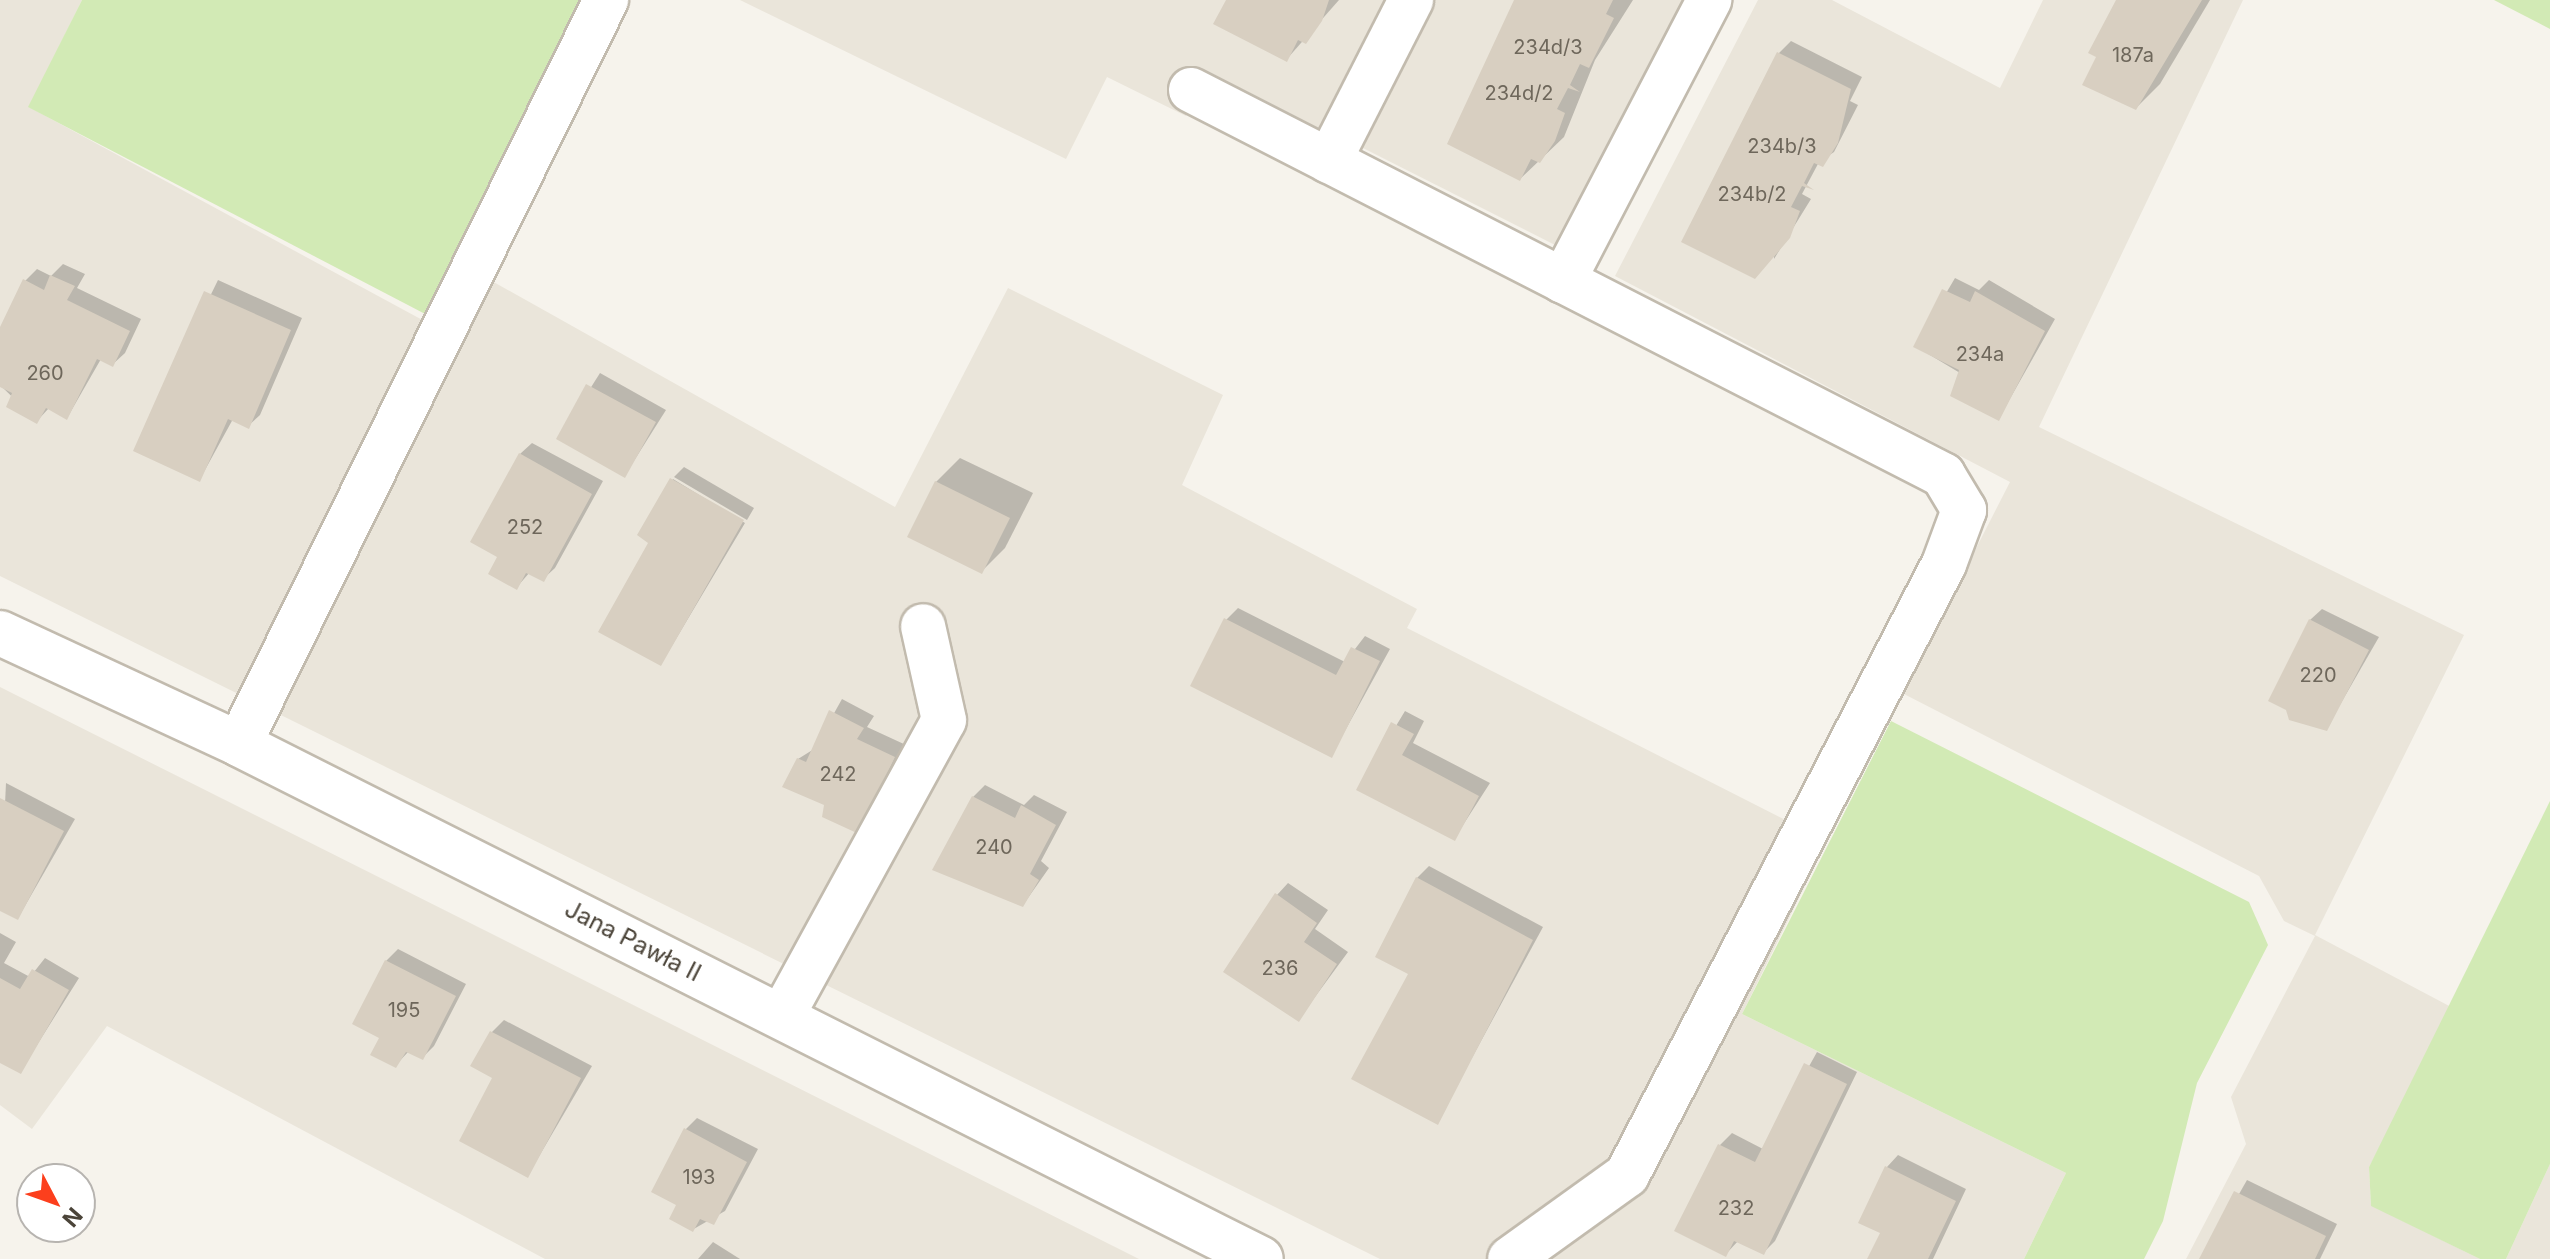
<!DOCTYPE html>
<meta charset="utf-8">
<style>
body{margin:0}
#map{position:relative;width:2550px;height:1259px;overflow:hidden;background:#f6f3ec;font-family:Inter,sans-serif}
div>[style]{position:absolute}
.residential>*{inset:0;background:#eae5da}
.green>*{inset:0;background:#d2eab5}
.shadow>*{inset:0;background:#0003}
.building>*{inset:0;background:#d8cfc1}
.roads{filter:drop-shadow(2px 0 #c2bbae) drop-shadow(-2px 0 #c2bbae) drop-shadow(0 2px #c2bbae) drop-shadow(0 -2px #c2bbae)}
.minor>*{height:44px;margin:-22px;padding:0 22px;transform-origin:22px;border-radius:22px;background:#fff}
span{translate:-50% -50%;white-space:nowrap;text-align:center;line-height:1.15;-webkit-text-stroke:6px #fff;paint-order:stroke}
.number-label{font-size:20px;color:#6e675b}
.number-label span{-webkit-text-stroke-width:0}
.street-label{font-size:24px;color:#4b4439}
.north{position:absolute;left:16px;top:1163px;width:80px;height:80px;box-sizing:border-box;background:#fff;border:2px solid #b7b4b0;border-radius:50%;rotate:131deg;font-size:22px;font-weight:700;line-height:32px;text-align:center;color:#4b4439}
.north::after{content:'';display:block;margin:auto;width:28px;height:36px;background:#fc3f1d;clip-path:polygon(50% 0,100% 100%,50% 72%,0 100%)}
</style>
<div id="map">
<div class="residential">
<i style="clip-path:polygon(0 0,82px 0,29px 107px,452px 336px,483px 276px,895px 507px,1008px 288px,1223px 395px,1182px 485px,1417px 609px,1407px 628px,1827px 841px,1742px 1014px,2066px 1173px,2024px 1259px,1380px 1259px,0 576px)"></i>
<i style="clip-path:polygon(740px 0,1385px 0,1320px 129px,1209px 72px,1186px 116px,1107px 77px,1066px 159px)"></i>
<i style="clip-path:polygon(1431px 0,1683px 0,1557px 246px,1357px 145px)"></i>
<i style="clip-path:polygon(1758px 0,1832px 0,2000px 88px,2043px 0,2243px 0,2039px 427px,2464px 635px,2315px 935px,2453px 1008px,2369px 1167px,2371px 1205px,2480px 1259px,2186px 1259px,2246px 1144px,2231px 1097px,2315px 936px,2284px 921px,2259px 876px,1902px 693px,2010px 482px,1615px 276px)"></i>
<i style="clip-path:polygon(0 687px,1139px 1259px,545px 1259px,107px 1026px,32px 1129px,0 1105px)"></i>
<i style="clip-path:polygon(2550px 1164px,2550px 1259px,2506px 1259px)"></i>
</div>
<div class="green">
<i style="clip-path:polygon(82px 0,583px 0,429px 316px,28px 107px)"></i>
<i style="clip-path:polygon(2494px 0,2550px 0,2550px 29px)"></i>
<i style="clip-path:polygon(1891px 721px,2249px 902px,2268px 945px,2197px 1083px,2163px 1221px,2144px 1259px,2024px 1259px,2066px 1173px,1742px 1014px)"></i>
<i style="clip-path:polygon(2550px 801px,2550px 1164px,2506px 1259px,2480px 1259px,2371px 1206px,2369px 1167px)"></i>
</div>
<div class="shadow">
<i style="clip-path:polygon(1228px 0,1339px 0,1286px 60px)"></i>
<i style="clip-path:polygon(1523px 0,1633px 0,1595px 60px,1564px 137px,1520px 179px)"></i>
<i style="clip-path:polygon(2119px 0,2210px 0,2160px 84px,2136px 108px,2099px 56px)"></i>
<i style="clip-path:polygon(1791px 41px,1862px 77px,1850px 101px,1858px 105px,1834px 152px,1819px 162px,1802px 194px,1811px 199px,1774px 259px,1779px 53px)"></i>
<i style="clip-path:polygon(63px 264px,85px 274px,77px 288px,141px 319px,125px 353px,113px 364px,101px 359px,67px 418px,49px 408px,37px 421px,0 385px,0 333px,25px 281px,37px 269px,51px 276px)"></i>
<i style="clip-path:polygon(1955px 278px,1979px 290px,1989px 280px,2055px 319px,1999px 418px,1960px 373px,1915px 346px)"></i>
<i style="clip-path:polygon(218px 280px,302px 318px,260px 415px,248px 426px,233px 419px,200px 479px,135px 450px)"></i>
<i style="clip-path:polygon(600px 373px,666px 410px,625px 475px,559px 438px)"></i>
<i style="clip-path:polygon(532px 443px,603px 481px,555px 568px,543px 579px,530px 572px,517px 587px,499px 556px,520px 454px)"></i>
<i style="clip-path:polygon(960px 458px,1033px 493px,1005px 548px,981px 572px,936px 482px)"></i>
<i style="clip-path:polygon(684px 467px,754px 508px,747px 520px,674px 477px)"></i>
<i style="clip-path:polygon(673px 479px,745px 523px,661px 664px,651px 542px,640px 535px)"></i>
<i style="clip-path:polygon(1238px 608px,1345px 662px,1365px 636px,1390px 649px,1331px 756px,1226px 620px)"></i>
<i style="clip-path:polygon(2322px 609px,2379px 637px,2326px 729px,2288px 708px,2310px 620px)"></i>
<i style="clip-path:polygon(842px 699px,874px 716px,867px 727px,906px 745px,870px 820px,826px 804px,798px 759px,814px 749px)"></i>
<i style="clip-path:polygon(1405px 711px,1424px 721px,1413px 743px,1490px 783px,1454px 839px,1358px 789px)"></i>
<i style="clip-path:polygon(6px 783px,75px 819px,18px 918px,0 909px)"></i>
<i style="clip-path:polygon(985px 785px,1024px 805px,1034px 795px,1067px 812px,1041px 861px,1049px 868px,1023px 905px,973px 797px)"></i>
<i style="clip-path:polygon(1429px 866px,1543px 927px,1437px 1122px,1411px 973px,1417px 878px)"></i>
<i style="clip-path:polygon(1288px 883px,1328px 910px,1315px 929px,1348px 952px,1298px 1020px,1277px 895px)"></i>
<i style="clip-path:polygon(0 933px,16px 942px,4px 963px,30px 977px,45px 958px,79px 978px,20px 1072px,0 1061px)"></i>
<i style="clip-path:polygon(398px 949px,466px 984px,434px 1046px,422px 1058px,409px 1051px,395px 1066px,382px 1037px,386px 961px)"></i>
<i style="clip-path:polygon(504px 1020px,592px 1066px,528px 1175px,495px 1077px,492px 1032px)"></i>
<i style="clip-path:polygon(1817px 1052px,1857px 1072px,1775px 1241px,1763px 1253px,1739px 1240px,1725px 1255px,1676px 1230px,1720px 1145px,1732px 1133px,1763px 1149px)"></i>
<i style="clip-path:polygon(697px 1118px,758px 1149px,725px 1211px,692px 1230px,679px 1205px,686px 1129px)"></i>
<i style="clip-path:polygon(1898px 1155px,1966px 1189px,1933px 1259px,1870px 1259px,1883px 1232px,1887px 1167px)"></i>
<i style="clip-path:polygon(2247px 1180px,2337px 1224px,2320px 1259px,2202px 1259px)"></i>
<i style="clip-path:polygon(713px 1242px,740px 1259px,698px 1259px)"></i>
</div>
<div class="building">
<i style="clip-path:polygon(1226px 0,1329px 0,1322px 21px,1306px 44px,1298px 40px,1287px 62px,1213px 24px)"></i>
<i style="clip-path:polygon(1514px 0,1613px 0,1606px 14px,1614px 18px,1589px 68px,1580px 64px,1570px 85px,1580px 92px,1568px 88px,1557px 109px,1565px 113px,1555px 141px,1540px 163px,1531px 159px,1520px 181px,1447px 144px)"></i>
<i style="clip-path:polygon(2116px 0,2202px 0,2136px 110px,2082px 85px,2096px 57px,2088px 53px)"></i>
<i style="clip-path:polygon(1777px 52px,1851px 89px,1838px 143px,1823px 167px,1814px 163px,1804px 183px,1814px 190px,1802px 186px,1791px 207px,1800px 211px,1790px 238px,1755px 279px,1681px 242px)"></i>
<i style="clip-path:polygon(50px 275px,75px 286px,67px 300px,130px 331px,113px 367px,97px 359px,67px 420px,46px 408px,37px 424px,6px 407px,12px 393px,0 387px,0 327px,23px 279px,44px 290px)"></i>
<i style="clip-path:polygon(1942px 289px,1970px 302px,1975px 291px,2045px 331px,1999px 421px,1950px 396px,1959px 370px,1913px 347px)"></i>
<i style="clip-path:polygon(204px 291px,291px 330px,249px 429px,228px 419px,200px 482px,133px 451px)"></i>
<i style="clip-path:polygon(586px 384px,656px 422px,625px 478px,556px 439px)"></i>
<i style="clip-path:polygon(519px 453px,592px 494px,544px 582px,526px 573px,517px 590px,488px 574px,497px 557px,470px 542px)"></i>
<i style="clip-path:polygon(670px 478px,744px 520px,661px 666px,598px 632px,648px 543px,637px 535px)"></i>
<i style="clip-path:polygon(935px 481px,1010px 518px,982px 574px,907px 537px)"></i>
<i style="clip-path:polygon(1224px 618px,1336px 675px,1351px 647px,1380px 661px,1332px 758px,1190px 686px)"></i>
<i style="clip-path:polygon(2309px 619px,2369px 650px,2327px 731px,2289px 720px,2286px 710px,2268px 701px)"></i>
<i style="clip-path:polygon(829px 710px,864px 728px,857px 739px,895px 757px,859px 834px,822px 817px,824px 805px,782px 787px,797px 758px,806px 762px)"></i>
<i style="clip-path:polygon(1391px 722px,1414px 734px,1402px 755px,1479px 796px,1455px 841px,1356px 790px)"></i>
<i style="clip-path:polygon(972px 796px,1015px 818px,1021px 805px,1056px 825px,1030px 874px,1039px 880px,1023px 907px,932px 870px)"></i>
<i style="clip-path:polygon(0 798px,64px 831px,18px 920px,0 911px)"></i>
<i style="clip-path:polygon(1416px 877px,1533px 940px,1438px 1125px,1351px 1079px,1408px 974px,1375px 957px)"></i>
<i style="clip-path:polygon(1275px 893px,1317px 923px,1304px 942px,1337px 964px,1299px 1022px,1223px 972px)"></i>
<i style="clip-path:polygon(385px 960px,456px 996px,423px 1060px,406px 1052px,396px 1068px,370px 1055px,379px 1038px,352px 1024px)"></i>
<i style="clip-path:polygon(32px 969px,69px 990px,21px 1074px,0 1063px,0 978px,20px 989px)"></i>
<i style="clip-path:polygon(490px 1031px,581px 1078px,528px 1178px,459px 1141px,492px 1078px,470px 1066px)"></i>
<i style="clip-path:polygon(1804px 1063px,1847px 1084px,1764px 1255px,1734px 1241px,1726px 1257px,1674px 1231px,1718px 1144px,1755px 1162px)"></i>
<i style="clip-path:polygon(684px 1128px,747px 1162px,714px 1225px,700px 1219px,693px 1232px,669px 1219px,676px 1205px,651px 1192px)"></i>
<i style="clip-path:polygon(1885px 1166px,1956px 1201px,1928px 1259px,1867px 1259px,1880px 1233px,1858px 1223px)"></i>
<i style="clip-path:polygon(2234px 1191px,2326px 1236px,2315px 1259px,2199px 1259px)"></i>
</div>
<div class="roads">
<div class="minor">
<i style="left:1191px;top:90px;width:845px;rotate:27.11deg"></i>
<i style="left:1943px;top:475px;width:41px;rotate:59deg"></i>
<i style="left:1964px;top:510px;width:58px;rotate:110.3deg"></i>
<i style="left:1944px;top:564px;width:688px;rotate:117.42deg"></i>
<i style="left:1627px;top:1175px;width:144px;rotate:144.3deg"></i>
<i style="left:1329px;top:161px;width:181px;rotate:-63deg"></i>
<i style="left:1563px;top:281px;width:317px;rotate:-62.5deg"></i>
<i style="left:0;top:633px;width:264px;rotate:24.9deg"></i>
<i style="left:239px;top:744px;width:1144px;rotate:26.74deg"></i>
<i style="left:239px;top:744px;width:830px;rotate:-63.74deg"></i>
<i style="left:782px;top:1016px;width:337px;rotate:-61.3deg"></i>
<i style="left:944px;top:720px;width:96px;rotate:-102.6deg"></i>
</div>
</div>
<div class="number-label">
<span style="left:1548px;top:47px">234d/3</span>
<span style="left:2133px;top:55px">187a</span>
<span style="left:1519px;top:93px">234d/2</span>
<span style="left:1782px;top:146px">234b/3</span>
<span style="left:1752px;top:194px">234b/2</span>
<span style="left:1980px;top:354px">234a</span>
<span style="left:45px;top:373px">260</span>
<span style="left:525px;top:527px">252</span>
<span style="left:2318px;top:675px">220</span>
<span style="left:838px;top:774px">242</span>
<span style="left:994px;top:847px">240</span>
<span style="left:1280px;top:968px">236</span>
<span style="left:404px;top:1010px">195</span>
<span style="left:699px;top:1177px">193</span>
<span style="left:1736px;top:1208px">232</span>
</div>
<div class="street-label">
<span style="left:633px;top:941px;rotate:27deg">Jana Pawła II</span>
</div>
<div class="north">N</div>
</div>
